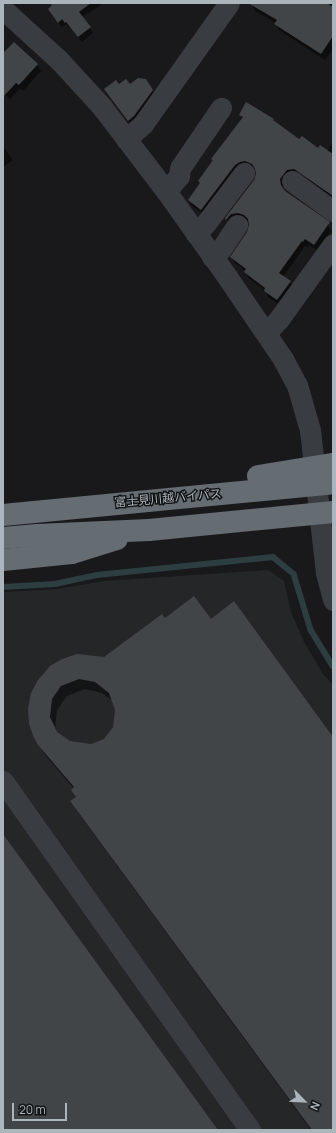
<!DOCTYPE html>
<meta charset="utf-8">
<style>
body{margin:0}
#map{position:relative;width:336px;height:1133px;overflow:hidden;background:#19191b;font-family:Manrope,"Noto Sans JP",sans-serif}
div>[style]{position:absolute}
.built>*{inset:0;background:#242628}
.shadow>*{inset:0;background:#0007}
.stream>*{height:5.5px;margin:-2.75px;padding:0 2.75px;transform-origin:2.75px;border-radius:2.75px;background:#2d3e41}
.building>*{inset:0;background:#424548}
.minor>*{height:21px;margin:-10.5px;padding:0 10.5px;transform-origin:10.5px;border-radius:10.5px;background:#393d41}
.highway>*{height:22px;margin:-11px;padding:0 11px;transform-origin:11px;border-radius:11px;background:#656c72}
span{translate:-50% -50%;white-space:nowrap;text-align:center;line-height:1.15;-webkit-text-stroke:3px #131416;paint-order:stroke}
.street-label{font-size:12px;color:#aab5bc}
.frame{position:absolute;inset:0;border:4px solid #aab5bc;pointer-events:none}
.north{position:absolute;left:284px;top:1081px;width:40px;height:40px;-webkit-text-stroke:3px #131416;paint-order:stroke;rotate:114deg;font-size:11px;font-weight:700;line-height:16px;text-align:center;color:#aab5bc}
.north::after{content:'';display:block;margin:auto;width:14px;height:18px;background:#aab5bc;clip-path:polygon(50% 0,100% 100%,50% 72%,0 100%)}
.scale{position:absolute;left:12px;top:1103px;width:55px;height:18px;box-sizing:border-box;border:2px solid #aab5bc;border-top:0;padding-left:5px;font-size:12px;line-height:14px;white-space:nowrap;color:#aab5bc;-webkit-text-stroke:3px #131416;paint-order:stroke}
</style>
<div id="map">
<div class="built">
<i style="clip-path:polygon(268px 570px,284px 581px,291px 612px,304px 642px,323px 674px,333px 685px,333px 1130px,3px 1130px,3px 592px,56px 589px,105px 581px)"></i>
</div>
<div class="shadow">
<i style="clip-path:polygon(57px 3px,104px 3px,82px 17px,93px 33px,82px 42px,70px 27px,69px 28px,66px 24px,62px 27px,52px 15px,49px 9px)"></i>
<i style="clip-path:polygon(253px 3px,333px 3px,333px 49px,325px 60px,279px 30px,276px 23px,255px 11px,252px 5px)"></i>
<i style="clip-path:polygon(14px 43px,37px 65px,41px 71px,23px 91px,20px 88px,10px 99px,3px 93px,3px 55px)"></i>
<i style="clip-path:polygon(145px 80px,155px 96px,132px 126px,105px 89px,119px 85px,130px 85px)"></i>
<i style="clip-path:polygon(240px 115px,273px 119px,276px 123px,300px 141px,318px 150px,327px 152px,333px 142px,333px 199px,283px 186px,284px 191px,328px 225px,331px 231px,318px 251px,309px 245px,307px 247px,305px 246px,283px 277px,290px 282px,294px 288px,281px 306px,268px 297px,265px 290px,248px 278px,246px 271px,235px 263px,231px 257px,248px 232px,250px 225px,248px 221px,241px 219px,229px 224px,226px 218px,255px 180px,257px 174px,255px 169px,249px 167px,205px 215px,192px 206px,189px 200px,201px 185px,199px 181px,243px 119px)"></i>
<i style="clip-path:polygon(3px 147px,13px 160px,3px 167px)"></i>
<i style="clip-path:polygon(evenodd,165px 619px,210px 620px,333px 739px,333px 1130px,311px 1130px,77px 811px,71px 801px,76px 798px,72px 790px,74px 789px,46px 756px,34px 738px,32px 693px,44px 673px,57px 663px,104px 658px,165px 619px,85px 689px,102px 693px,113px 701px,116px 710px,114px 727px,104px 740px,91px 746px,69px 742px,58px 734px,55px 728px,57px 710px,67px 696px,85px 689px)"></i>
</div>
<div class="stream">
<i style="left:3px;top:587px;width:52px;rotate:-3.3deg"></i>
<i style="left:55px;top:584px;width:43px;rotate:-12.1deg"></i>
<i style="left:97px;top:575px;width:177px;rotate:-5.8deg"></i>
<i style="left:273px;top:557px;width:27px;rotate:39deg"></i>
<i style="left:294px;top:574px;width:59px;rotate:73.1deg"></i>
<i style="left:311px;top:630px;width:42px;rotate:58.6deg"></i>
</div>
<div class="building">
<i style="clip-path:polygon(50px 3px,91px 3px,79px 12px,91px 27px,78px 37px,66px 22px,65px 23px,62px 19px,58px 23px,48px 9px,52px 5px)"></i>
<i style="clip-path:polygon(248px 3px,327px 3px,333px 7px,333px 36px,321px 54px,274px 24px,277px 20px)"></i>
<i style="clip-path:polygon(14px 42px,38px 64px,19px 85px,16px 83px,3px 97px,3px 53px)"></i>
<i style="clip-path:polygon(138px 78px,146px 79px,153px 90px,134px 116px,128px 121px,104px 89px,116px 80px,119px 84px,126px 79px,130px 84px)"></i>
<i style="clip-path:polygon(246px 102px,274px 119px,273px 120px,299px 139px,302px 136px,318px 148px,320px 145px,333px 154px,333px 196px,294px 169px,287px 170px,280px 179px,281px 185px,285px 191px,330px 222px,314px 245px,305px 239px,303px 242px,302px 241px,279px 273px,291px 281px,277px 300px,264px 291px,265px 288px,244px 272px,246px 269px,230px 257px,247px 232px,249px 225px,248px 219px,244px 215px,238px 213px,231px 214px,226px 220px,225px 218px,254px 180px,256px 174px,255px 169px,252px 164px,245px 161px,240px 162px,235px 165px,201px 210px,188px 200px,200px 183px,198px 181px,213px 160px,211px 159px,243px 117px,239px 115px)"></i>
<i style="clip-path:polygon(evenodd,194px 596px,211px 619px,234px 601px,333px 737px,333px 1130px,312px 1130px,70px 801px,76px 797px,71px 790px,74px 787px,38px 745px,34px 738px,29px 724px,28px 709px,31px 693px,38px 680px,50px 666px,62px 659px,77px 654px,104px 657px,162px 614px,165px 618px,194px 596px,79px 679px,95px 682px,109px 693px,115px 710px,113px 727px,104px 739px,91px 744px,70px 741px,57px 732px,50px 717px,52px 699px,61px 686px,79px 679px)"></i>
<i style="clip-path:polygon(3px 834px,218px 1130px,3px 1130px)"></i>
</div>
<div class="minor">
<i style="left:3px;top:9px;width:76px;rotate:42.3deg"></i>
<i style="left:59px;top:60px;width:64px;rotate:47.5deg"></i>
<i style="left:102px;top:107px;width:106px;rotate:52.7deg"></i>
<i style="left:166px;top:191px;width:107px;rotate:54.5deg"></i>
<i style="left:228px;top:278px;width:98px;rotate:55.8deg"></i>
<i style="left:283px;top:359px;width:30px;rotate:62deg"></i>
<i style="left:297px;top:385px;width:47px;rotate:73.9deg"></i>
<i style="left:310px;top:430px;width:144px;rotate:83.6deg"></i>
<i style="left:326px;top:573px;width:28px;rotate:75deg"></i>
<i style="left:126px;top:139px;width:23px;rotate:-41deg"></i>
<i style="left:143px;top:124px;width:148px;rotate:-54.6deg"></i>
<i style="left:292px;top:181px;width:51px;rotate:36.2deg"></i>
<i style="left:166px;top:191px;width:20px;rotate:-49deg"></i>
<i style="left:179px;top:176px;width:8px;rotate:-83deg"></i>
<i style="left:180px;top:168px;width:73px;rotate:-55.7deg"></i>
<i style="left:196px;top:234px;width:15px;rotate:-48deg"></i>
<i style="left:206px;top:223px;width:63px;rotate:-52.8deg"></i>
<i style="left:212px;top:257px;width:12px;rotate:-42deg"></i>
<i style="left:221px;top:249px;width:29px;rotate:-56deg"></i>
<i style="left:266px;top:333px;width:19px;rotate:-47deg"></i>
<i style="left:279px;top:319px;width:92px;rotate:-54.2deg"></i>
<i style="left:3px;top:781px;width:428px;rotate:54.7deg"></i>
</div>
<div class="highway">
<i style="left:258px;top:476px;width:76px;rotate:-9.1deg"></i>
<i style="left:3px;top:515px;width:332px;rotate:-5.5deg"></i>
<i style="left:3px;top:538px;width:34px;rotate:-5deg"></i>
<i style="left:37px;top:535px;width:112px;rotate:-2.6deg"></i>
<i style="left:149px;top:530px;width:185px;rotate:-5.6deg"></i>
<i style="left:3px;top:560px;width:69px;rotate:-5.8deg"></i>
<i style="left:72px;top:553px;width:47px;rotate:-17.3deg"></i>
</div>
<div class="street-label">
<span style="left:168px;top:498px;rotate:-5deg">富士見川越バイパス</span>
</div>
<div class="frame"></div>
<div class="north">N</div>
<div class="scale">20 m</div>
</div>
